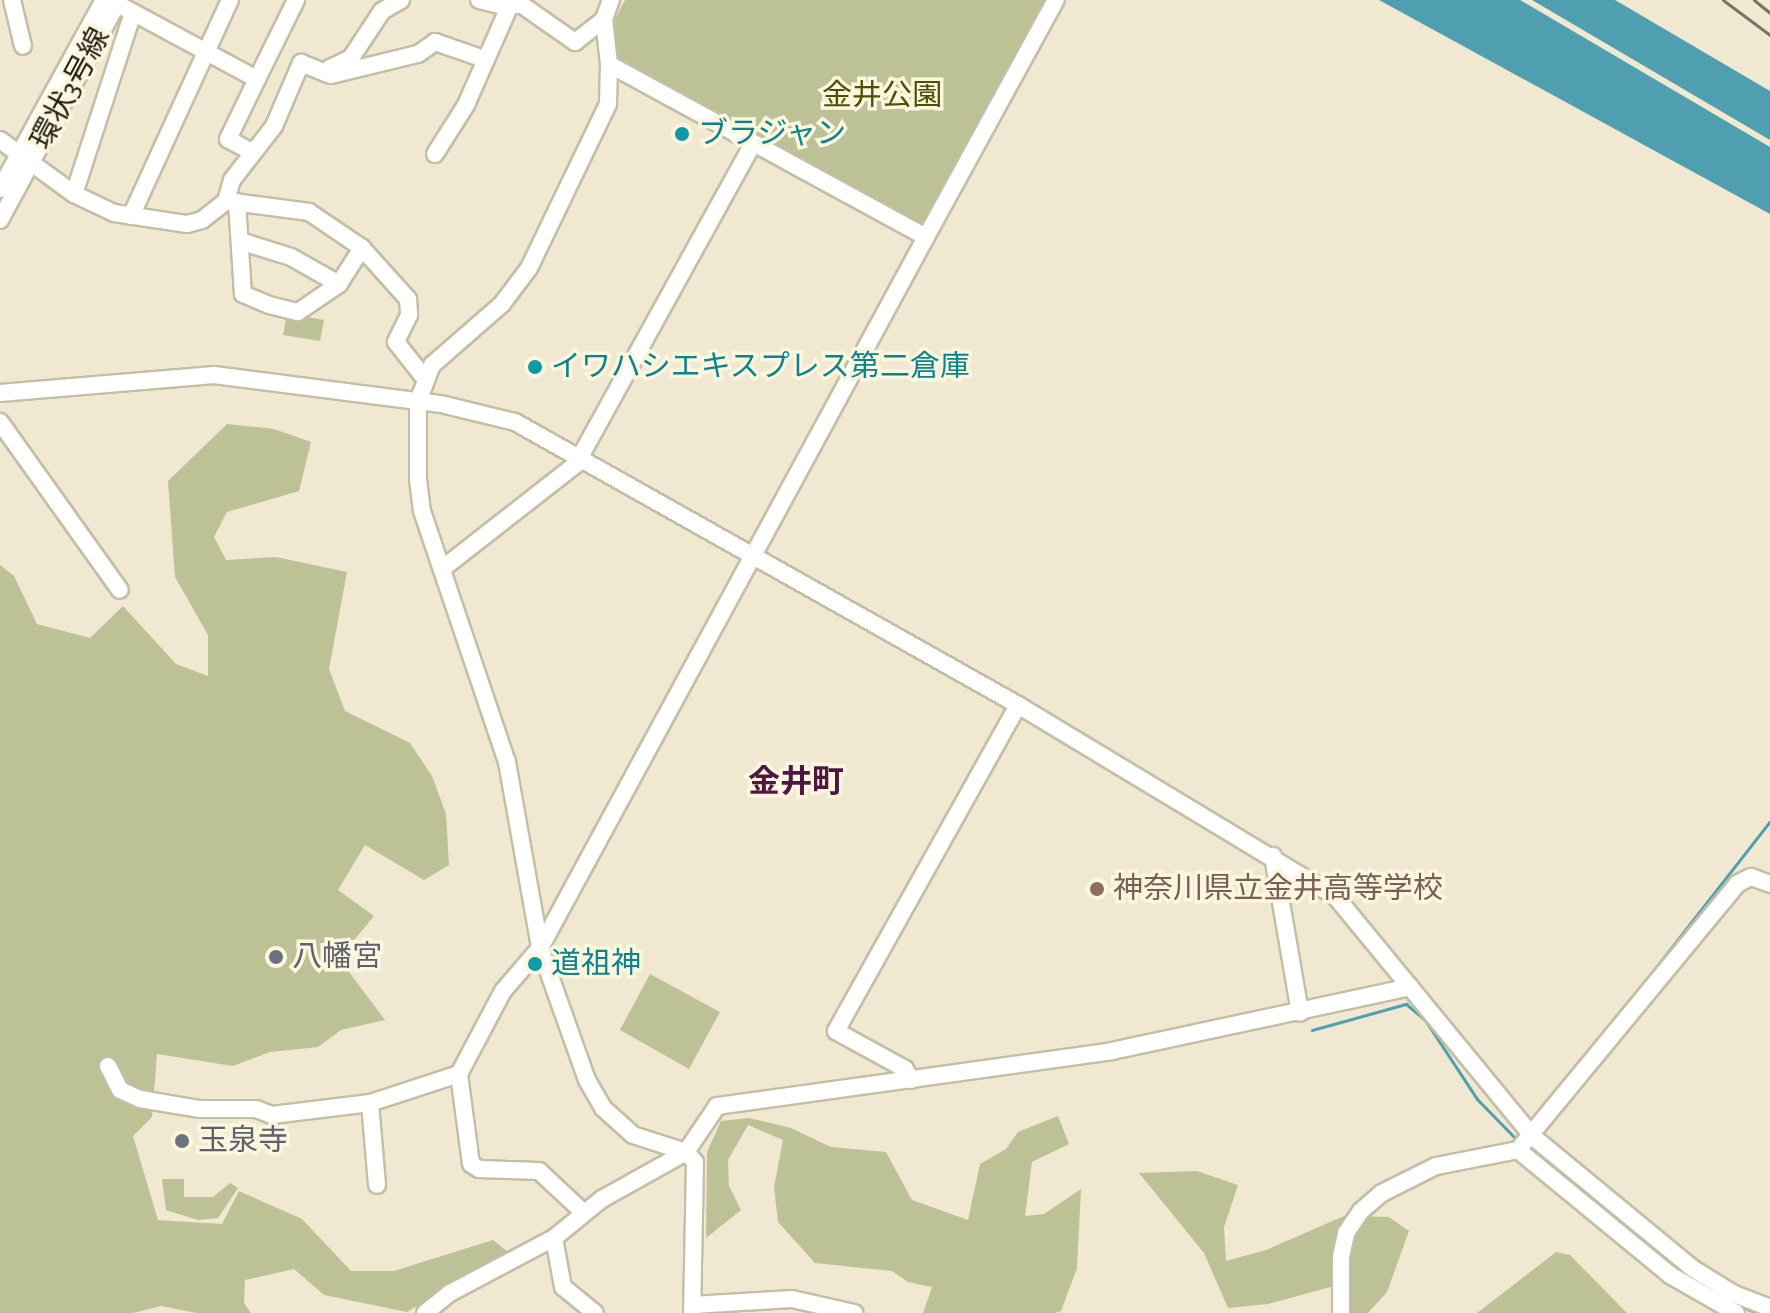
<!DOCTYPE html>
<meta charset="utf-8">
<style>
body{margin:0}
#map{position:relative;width:1770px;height:1313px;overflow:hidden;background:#f0e8d1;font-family:"Alegreya Sans","Noto Sans JP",sans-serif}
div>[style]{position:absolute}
.green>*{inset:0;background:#bdc196}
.water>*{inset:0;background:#509fb0}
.stream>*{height:3px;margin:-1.5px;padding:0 1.5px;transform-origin:1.5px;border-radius:1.5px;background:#509fb0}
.roads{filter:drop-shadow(2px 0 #c5bea7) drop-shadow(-2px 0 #c5bea7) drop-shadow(0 2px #c5bea7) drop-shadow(0 -2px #c5bea7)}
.minor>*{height:16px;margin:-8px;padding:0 8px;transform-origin:8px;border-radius:8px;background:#fff}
.rail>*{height:3px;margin:-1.5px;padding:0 1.5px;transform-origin:1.5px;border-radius:1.5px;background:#787364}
.dots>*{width:22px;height:22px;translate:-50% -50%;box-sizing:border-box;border:4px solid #fdf6de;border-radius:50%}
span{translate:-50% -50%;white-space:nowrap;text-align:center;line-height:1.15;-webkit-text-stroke:7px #fdf6de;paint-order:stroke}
.street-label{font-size:30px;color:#211e15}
.park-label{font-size:30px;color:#4d4f05}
.culture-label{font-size:30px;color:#0d838f}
.left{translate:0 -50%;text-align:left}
.education-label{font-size:30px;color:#785e54}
.worship-label{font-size:30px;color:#5b616d}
.neighbourhood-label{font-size:32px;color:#4e1742;font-weight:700}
</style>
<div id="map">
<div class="green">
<i style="clip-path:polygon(625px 0,1047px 0,922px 228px,616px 60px,615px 19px)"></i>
<i style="clip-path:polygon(287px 314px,324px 320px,320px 341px,283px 335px)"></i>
<i style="clip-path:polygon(227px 424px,274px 429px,311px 442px,299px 491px,227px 512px,214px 537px,226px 560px,276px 557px,347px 572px,329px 669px,345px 711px,410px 743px,432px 776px,446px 814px,449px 865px,424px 880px,365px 845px,338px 890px,374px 916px,354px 940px,346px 968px,385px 1020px,341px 1030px,318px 1047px,270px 1052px,233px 1066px,157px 1054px,152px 1117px,133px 1136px,158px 1220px,222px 1224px,239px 1191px,302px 1219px,351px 1271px,394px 1271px,493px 1240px,508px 1252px,407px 1312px,324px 1295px,294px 1269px,245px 1280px,244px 1303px,251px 1313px,197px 1313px,161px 1306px,133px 1313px,0 1313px,0 565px,14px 576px,37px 624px,90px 638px,123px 606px,176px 664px,208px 676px,208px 635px,175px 577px,168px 481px)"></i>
<i style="clip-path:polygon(650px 974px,720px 1012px,689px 1069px,620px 1030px)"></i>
<i style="clip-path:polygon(1058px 1116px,1069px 1144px,1032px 1162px,1025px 1216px,1044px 1214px,1081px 1189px,1077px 1268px,1061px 1311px,1055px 1313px,923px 1313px,932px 1287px,908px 1282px,892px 1271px,815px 1263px,778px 1222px,774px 1187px,783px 1140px,748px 1125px,728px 1160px,729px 1186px,741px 1210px,706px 1238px,707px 1152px,721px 1121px,749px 1118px,791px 1128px,831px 1147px,886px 1152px,912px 1200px,968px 1220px,980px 1164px,1006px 1149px,1018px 1132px)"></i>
<i style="clip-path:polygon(1197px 1171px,1238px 1185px,1224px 1227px,1226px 1261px,1266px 1250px,1344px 1216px,1389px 1217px,1409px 1231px,1387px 1292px,1368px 1313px,1351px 1313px,1334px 1286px,1268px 1304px,1228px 1308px,1204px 1253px,1139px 1173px)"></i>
<i style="clip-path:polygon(162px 1179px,184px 1179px,184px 1197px,213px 1197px,230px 1183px,238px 1188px,218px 1218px,198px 1220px,166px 1210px)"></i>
<i style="clip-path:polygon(1556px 1252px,1570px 1255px,1627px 1313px,1477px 1313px)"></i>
</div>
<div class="water">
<i style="clip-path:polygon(1379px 0,1520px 0,1770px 147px,1770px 214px)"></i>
<i style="clip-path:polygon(1532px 0,1615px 0,1770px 91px,1770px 140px)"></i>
</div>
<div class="stream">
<i style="left:1312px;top:1030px;width:98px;rotate:-15.5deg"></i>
<i style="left:1406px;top:1004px;width:25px;rotate:40deg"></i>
<i style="left:1425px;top:1020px;width:95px;rotate:56.6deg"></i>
<i style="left:1477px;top:1099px;width:59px;rotate:45.7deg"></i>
<i style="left:1603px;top:1035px;width:271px;rotate:-52deg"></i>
<i style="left:1642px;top:1241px;width:48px;rotate:40deg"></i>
<i style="left:1737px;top:1305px;width:22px;rotate:21deg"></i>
</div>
<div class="roads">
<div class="minor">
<i style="left:12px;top:0;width:47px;rotate:76.6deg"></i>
<i style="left:110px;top:0;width:167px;rotate:28.3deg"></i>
<i style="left:257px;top:79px;width:88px;rotate:-63.7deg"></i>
<i style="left:479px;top:0;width:30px;rotate:14deg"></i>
<i style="left:510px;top:5px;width:12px"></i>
<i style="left:522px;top:5px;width:65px;rotate:34.9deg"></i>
<i style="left:575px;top:42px;width:37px;rotate:-38deg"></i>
<i style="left:609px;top:64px;width:40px;rotate:91.4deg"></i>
<i style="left:608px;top:104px;width:182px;rotate:115.7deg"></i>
<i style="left:529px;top:268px;width:45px;rotate:126.9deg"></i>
<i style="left:502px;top:304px;width:93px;rotate:138.9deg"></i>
<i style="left:432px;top:365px;width:39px;rotate:111deg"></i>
<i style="left:418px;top:401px;width:78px;rotate:90deg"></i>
<i style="left:418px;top:479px;width:32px;rotate:83deg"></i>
<i style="left:422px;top:511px;width:265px;rotate:71.3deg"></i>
<i style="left:507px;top:762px;width:189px;rotate:79.9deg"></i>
<i style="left:540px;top:948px;width:140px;rotate:70.4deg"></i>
<i style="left:587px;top:1080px;width:32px;rotate:60deg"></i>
<i style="left:603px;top:1108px;width:40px;rotate:42deg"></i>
<i style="left:633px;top:1135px;width:56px;rotate:17.8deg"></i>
<i style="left:686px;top:1152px;width:13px;rotate:48deg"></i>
<i style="left:695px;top:1162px;width:151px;rotate:91.1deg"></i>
<i style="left:330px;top:68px;width:23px;rotate:-25deg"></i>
<i style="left:351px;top:58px;width:56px;rotate:-56.6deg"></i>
<i style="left:382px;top:11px;width:22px;rotate:-30deg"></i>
<i style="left:0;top:140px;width:92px;rotate:36.1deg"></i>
<i style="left:74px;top:194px;width:44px;rotate:25.4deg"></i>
<i style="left:114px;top:213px;width:74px;rotate:8.6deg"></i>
<i style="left:187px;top:224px;width:16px;rotate:-15deg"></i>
<i style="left:202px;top:220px;width:31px;rotate:-38deg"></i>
<i style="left:226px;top:201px;width:22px;rotate:-74deg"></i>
<i style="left:232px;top:180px;width:68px;rotate:-52.1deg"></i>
<i style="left:274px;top:126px;width:69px;rotate:-66.8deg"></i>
<i style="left:301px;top:63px;width:32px;rotate:22deg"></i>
<i style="left:331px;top:75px;width:89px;rotate:-13.6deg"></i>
<i style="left:418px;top:54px;width:21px;rotate:-35deg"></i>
<i style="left:435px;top:42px;width:52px;rotate:19.1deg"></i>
<i style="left:252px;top:152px;width:27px;rotate:-152deg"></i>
<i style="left:228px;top:139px;width:67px;rotate:-64.2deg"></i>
<i style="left:435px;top:154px;width:58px;rotate:-57.7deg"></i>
<i style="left:466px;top:105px;width:115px;rotate:-66.3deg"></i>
<i style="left:0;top:189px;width:216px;rotate:-61.2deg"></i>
<i style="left:74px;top:194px;width:188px;rotate:-72deg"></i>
<i style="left:226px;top:201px;width:84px;rotate:7.5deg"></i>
<i style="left:309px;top:212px;width:64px;rotate:34.2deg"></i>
<i style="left:362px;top:248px;width:69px;rotate:48deg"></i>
<i style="left:408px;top:299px;width:16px;rotate:86deg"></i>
<i style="left:409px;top:315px;width:30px;rotate:116deg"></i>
<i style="left:396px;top:342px;width:48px;rotate:51.7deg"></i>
<i style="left:237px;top:202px;width:92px;rotate:86.3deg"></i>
<i style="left:243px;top:294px;width:28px;rotate:23deg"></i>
<i style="left:269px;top:305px;width:30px;rotate:14deg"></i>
<i style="left:298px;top:312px;width:50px;rotate:-34.3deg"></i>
<i style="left:339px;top:284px;width:43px;rotate:-57.4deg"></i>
<i style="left:131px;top:216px;width:238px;rotate:-65.4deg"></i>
<i style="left:0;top:220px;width:250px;rotate:-61.6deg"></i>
<i style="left:926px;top:237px;width:270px;rotate:-61.3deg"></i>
<i style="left:240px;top:241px;width:53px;rotate:17.4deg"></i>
<i style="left:291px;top:257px;width:55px;rotate:29.4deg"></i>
<i style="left:0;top:393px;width:215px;rotate:-4.8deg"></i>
<i style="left:214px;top:375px;width:229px;rotate:7.3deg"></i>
<i style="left:441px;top:404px;width:76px;rotate:13.7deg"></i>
<i style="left:515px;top:422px;width:577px;rotate:29.36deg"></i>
<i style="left:1018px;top:705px;width:371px;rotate:31.1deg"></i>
<i style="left:1336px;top:897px;width:309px;rotate:50.6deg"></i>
<i style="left:1532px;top:1136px;width:207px;rotate:39.5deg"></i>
<i style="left:1692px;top:1268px;width:49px;rotate:31.8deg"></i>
<i style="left:1734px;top:1294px;width:39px;rotate:21deg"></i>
<i style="left:0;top:422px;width:206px;rotate:54.5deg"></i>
<i style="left:580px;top:457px;width:358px;rotate:-61.1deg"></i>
<i style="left:442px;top:569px;width:179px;rotate:-38deg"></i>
<i style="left:1273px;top:856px;width:159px;rotate:80.2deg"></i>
<i style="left:108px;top:1066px;width:27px;rotate:63deg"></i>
<i style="left:120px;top:1090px;width:22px;rotate:24deg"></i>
<i style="left:140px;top:1099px;width:61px;rotate:9.5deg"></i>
<i style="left:200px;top:1109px;width:56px"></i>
<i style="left:256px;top:1109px;width:17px;rotate:21deg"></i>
<i style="left:272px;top:1115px;width:99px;rotate:-7deg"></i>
<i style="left:370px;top:1103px;width:94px;rotate:-18deg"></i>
<i style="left:911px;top:1080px;width:13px;rotate:-119deg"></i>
<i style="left:905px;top:1069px;width:79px;rotate:-151.2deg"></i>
<i style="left:836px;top:1031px;width:373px;rotate:-60.8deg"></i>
<i style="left:370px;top:1103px;width:82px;rotate:85.1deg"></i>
<i style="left:1518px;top:1150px;width:197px;rotate:39.4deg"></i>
<i style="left:1670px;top:1275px;width:76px;rotate:29.9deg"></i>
<i style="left:583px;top:1212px;width:60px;rotate:-137deg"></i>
<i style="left:539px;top:1171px;width:60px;rotate:-178.1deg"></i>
<i style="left:479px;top:1169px;width:9px;rotate:-148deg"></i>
<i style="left:471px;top:1164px;width:91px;rotate:-97.6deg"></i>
<i style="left:459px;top:1074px;width:94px;rotate:-62.1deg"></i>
<i style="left:503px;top:991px;width:57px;rotate:-49.3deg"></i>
<i style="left:540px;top:948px;width:809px;rotate:-61.5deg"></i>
<i style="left:926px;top:237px;width:361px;rotate:-151.4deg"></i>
<i style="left:609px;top:64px;width:45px;rotate:-96.3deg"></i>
<i style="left:604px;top:19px;width:20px;rotate:-70deg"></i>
<i style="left:554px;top:1238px;width:50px;rotate:79.6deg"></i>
<i style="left:563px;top:1287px;width:41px;rotate:39.1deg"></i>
<i style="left:692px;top:1305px;width:100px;rotate:-3.4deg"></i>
<i style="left:792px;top:1299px;width:64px;rotate:12.7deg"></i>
<i style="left:425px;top:1313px;width:32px;rotate:-39deg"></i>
<i style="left:450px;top:1293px;width:118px;rotate:-27.9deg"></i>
<i style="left:554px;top:1238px;width:62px;rotate:-39.1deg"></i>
<i style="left:602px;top:1199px;width:96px;rotate:-29.2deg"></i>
<i style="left:686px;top:1152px;width:55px;rotate:-56deg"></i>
<i style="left:717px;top:1106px;width:399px;rotate:-7.9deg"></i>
<i style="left:1112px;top:1051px;width:305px;rotate:-12.1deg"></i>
<i style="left:1341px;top:1313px;width:56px;rotate:-90deg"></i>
<i style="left:1341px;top:1257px;width:25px;rotate:-78deg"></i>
<i style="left:1346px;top:1233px;width:27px;rotate:-56deg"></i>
<i style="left:1361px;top:1211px;width:28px;rotate:-41deg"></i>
<i style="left:1382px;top:1193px;width:60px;rotate:-26.6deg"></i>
<i style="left:1436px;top:1166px;width:84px;rotate:-11deg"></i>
<i style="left:1518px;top:1150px;width:345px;rotate:-50.5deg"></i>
<i style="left:1737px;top:884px;width:16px;rotate:-27deg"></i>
<i style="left:1751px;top:877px;width:20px;rotate:20deg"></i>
</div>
</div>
<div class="rail">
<i style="left:1723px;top:0;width:59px;rotate:36.7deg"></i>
<i style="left:1754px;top:0;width:21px;rotate:39deg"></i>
</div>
<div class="dots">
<i style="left:682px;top:134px;background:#0f9aa8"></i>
<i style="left:535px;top:367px;background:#0f9aa8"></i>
<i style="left:1097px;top:889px;background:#8d6e63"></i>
<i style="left:276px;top:957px;background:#6b7280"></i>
<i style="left:535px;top:964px;background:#0f9aa8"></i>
<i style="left:182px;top:1141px;background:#6b7280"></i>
</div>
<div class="street-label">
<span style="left:71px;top:89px;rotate:-62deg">環状3号線</span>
</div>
<div class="park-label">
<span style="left:882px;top:96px">金井公園</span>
</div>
<div class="culture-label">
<span class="left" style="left:698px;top:134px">ブラジャン</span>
<span class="left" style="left:551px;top:367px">イワハシエキスプレス第二倉庫</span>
<span class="left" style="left:551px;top:964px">道祖神</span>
</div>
<div class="education-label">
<span class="left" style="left:1113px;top:889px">神奈川県立金井高等学校</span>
</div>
<div class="worship-label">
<span class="left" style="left:292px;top:957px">八幡宮</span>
<span class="left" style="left:198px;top:1141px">玉泉寺</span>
</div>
<div class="neighbourhood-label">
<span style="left:796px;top:782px">金井町</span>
</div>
</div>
